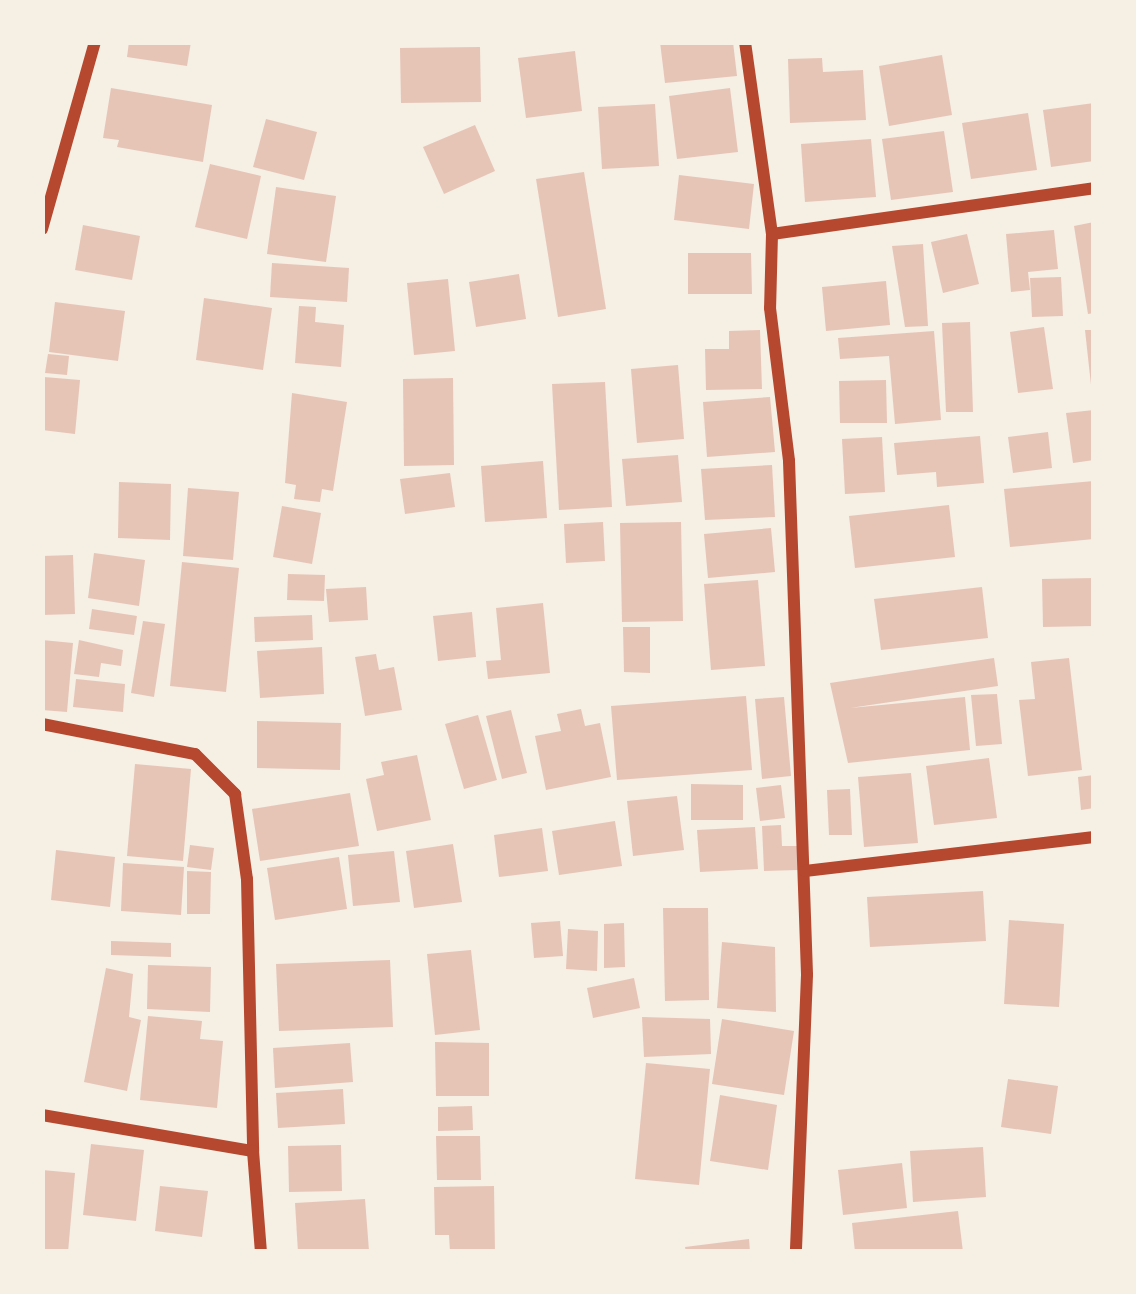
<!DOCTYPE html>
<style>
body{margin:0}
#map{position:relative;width:1136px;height:1294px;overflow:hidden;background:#f6efe4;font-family:Helvetica,sans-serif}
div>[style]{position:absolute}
.building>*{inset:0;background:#e6c5b7}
.minor>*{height:12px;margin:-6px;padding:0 6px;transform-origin:6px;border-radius:6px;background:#b5482f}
span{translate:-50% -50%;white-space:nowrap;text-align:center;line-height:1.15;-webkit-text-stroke:10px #f6efe4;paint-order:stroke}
.frame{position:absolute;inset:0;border:45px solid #f6efe4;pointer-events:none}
</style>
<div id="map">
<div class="building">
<i style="clip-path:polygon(129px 42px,191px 42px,187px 66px,127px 57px)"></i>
<i style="clip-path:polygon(660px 42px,733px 42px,737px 76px,665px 83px)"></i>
<i style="clip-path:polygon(480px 47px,481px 102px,401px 103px,400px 48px)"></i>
<i style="clip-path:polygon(575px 51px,582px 111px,526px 118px,518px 58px)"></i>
<i style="clip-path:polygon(942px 55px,952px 115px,889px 126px,879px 66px)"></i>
<i style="clip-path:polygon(822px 58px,823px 72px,863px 70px,866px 120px,790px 123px,788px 59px)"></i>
<i style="clip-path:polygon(111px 88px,212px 105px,203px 162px,117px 147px,119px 140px,103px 138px)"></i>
<i style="clip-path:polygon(730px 88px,738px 152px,677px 159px,669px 96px)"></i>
<i style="clip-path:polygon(1094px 103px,1094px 161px,1051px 167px,1043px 110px)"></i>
<i style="clip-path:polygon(655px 104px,659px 166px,602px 169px,598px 107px)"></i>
<i style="clip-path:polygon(1028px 113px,1037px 170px,971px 179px,962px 123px)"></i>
<i style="clip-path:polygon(266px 119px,317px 132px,304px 180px,253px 167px)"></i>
<i style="clip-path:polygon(475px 125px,495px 171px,444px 194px,423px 147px)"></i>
<i style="clip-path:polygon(944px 131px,953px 192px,891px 200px,882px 139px)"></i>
<i style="clip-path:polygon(871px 139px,876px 197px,805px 202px,801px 144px)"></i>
<i style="clip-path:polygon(210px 164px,261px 176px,247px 239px,195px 227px)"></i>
<i style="clip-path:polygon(584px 172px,606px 309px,558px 317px,536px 179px)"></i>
<i style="clip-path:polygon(679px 175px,754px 184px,749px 229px,674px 220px)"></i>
<i style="clip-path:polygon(276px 187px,336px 196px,326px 262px,267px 254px)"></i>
<i style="clip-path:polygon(1094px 222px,1094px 313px,1088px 314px,1074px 226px)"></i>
<i style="clip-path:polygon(83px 225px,140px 236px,132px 280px,75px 270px)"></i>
<i style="clip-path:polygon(1054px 230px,1058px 269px,1028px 272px,1030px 290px,1011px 292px,1006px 234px)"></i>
<i style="clip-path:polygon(967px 234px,979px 284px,943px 293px,931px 242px)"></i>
<i style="clip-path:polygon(923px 244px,928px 326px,905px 327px,892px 246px)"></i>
<i style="clip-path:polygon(688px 253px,751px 253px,752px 294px,688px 294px)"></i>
<i style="clip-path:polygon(272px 263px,349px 268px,347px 302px,270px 297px)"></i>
<i style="clip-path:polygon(519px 274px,526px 319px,476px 327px,469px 282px)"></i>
<i style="clip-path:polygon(1061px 277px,1063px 316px,1032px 317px,1030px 278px)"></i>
<i style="clip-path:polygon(448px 279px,455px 351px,414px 355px,407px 283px)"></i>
<i style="clip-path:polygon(886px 281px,890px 325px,826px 331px,822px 287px)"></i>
<i style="clip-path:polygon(204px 298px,272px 308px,263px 370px,196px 360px)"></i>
<i style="clip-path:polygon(55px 302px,125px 311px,118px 361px,49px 352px)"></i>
<i style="clip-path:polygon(299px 306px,316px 307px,315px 322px,344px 325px,341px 367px,295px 363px)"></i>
<i style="clip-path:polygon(970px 322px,973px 412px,946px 412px,942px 323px)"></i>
<i style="clip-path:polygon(1044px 327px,1053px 389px,1018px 393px,1010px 332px)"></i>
<i style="clip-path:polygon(760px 330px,762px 389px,706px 390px,705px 349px,729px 349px,729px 331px)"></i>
<i style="clip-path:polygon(1085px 330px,1094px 330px,1094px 385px,1091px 385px)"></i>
<i style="clip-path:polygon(934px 331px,941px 420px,895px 424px,889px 356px,840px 359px,838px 338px)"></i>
<i style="clip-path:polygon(48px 354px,69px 356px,67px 375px,45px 373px)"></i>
<i style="clip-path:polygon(678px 365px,684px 439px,637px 443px,631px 369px)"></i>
<i style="clip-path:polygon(44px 377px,80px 380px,75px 434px,42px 430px)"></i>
<i style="clip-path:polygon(453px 378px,454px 465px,404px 466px,403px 379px)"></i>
<i style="clip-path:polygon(886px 380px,887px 423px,840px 423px,839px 381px)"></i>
<i style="clip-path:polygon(605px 382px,612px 507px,559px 510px,552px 384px)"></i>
<i style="clip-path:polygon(292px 393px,347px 402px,333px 491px,322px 489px,320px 502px,294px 499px,296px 485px,285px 483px)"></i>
<i style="clip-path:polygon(770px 397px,775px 452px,707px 457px,703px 402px)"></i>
<i style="clip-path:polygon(1094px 410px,1094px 460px,1073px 463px,1066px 413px)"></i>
<i style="clip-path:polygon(1048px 432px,1052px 468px,1013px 473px,1008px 437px)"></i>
<i style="clip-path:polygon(980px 436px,984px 483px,937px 487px,936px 472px,897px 475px,894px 443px)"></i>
<i style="clip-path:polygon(882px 437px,885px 492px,845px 494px,842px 439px)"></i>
<i style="clip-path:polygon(678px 455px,682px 502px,626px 506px,622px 459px)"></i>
<i style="clip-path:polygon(543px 461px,547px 518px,485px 522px,481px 466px)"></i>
<i style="clip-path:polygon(772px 465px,775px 517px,705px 520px,701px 469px)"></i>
<i style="clip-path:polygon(450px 473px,455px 507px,405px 514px,400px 479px)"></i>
<i style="clip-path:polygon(1094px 481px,1094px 539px,1010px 547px,1004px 489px)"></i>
<i style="clip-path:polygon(119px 482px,171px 484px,170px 540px,118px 538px)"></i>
<i style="clip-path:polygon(188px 488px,239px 492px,233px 560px,183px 556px)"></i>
<i style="clip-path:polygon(949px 505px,955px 557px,855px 568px,849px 516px)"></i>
<i style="clip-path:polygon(282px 506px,321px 513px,312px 564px,273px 557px)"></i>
<i style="clip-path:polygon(603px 522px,605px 561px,566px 563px,564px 524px)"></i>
<i style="clip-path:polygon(681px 522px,683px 621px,622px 622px,620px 523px)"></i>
<i style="clip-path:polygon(771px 528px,775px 572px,708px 578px,704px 534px)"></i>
<i style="clip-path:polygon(94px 553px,145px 560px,139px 606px,88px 598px)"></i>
<i style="clip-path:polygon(73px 555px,75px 614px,42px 615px,42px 556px)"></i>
<i style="clip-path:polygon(182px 562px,239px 568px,226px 692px,170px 686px)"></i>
<i style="clip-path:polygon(288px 574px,325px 575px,324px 601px,287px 600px)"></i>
<i style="clip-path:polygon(1094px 578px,1094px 626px,1043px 627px,1042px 579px)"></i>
<i style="clip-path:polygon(758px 580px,765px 666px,711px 670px,704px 584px)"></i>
<i style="clip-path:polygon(366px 587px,368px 620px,329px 622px,326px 589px)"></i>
<i style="clip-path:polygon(982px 587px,988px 638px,881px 650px,874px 599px)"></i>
<i style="clip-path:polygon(543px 603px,550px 673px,488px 679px,486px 661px,501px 660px,496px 608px)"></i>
<i style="clip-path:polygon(92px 609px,137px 616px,134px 635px,89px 629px)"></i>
<i style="clip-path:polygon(472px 612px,476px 657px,438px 661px,433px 616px)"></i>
<i style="clip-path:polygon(312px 615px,313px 640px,255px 642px,254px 617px)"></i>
<i style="clip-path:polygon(143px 621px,165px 624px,154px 697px,131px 693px)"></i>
<i style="clip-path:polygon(623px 627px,650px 627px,650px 673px,624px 672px)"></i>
<i style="clip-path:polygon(42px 640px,73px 643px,67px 712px,42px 710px)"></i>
<i style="clip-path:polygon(79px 640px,123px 650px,121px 666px,101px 663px,99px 677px,74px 674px)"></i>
<i style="clip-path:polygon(322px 647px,324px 694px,260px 698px,257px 651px)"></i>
<i style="clip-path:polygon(376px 654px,379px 670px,394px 667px,402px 710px,365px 716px,355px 657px)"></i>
<i style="clip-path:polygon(994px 658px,998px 686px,850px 708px,965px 697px,970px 750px,848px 763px,830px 683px)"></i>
<i style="clip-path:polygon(1069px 658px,1082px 770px,1028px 776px,1019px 700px,1035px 699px,1031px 662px)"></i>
<i style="clip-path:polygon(76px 679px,125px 684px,123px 712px,73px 707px)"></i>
<i style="clip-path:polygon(997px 694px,1002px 744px,976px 746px,971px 695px)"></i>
<i style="clip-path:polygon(746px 696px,752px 770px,617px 780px,611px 706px)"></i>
<i style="clip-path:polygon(784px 697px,791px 776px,762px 779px,755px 699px)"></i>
<i style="clip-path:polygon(581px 709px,585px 726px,600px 723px,611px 777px,546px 790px,535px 736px,561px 731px,557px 714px)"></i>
<i style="clip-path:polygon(511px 710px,527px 773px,502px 779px,486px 716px)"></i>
<i style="clip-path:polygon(478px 715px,497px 780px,464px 789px,445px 724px)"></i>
<i style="clip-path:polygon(257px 721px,341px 723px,340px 770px,257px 768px)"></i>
<i style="clip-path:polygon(417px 755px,431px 820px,377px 831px,366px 779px,384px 775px,381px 762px)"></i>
<i style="clip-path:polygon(989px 758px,997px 818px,934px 825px,926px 766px)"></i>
<i style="clip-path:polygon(135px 764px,191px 769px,183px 861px,127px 856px)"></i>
<i style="clip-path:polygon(911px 773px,918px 843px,864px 847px,858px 777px)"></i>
<i style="clip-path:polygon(1094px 775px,1094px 808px,1081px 810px,1078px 777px)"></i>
<i style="clip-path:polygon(691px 784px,743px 785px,743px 820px,691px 820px)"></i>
<i style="clip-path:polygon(781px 785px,785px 818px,760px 821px,756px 788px)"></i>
<i style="clip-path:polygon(850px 789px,852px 835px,829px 835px,827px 790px)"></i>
<i style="clip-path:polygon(350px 793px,359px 846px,260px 861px,252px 809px)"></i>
<i style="clip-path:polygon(677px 796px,684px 850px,633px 856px,627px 801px)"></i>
<i style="clip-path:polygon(615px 821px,622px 866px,559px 875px,552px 831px)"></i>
<i style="clip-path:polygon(781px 825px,782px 846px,797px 846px,798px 870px,764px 871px,762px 826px)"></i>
<i style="clip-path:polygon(755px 827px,758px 869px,700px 872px,697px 830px)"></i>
<i style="clip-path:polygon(542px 828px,548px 871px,499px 877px,494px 835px)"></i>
<i style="clip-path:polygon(453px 844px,462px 902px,414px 908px,406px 851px)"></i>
<i style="clip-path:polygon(190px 845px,214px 848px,211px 870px,187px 867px)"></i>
<i style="clip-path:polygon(56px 850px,115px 857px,110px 907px,51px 900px)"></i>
<i style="clip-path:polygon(394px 851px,400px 902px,353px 906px,348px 855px)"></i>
<i style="clip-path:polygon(339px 857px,347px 909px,275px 920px,267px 868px)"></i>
<i style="clip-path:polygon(123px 863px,184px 867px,181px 915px,121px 911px)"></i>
<i style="clip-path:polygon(187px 871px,211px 872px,210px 914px,187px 914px)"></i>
<i style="clip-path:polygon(983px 891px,986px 941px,870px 947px,867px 897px)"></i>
<i style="clip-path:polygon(663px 908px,708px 908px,709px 1000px,665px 1001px)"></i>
<i style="clip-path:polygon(1009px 920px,1064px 924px,1059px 1007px,1004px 1004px)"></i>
<i style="clip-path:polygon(560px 921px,563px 956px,534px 958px,531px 923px)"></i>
<i style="clip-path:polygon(624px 923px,625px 967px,604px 968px,604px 924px)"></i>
<i style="clip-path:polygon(568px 929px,598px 931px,597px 971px,566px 969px)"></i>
<i style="clip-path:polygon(111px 941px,171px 943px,171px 957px,111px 955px)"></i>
<i style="clip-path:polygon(722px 942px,775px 947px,776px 1012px,717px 1008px)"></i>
<i style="clip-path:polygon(471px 950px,480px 1030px,435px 1035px,427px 954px)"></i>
<i style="clip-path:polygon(390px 960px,393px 1027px,279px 1031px,276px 964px)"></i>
<i style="clip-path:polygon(148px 965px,211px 967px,210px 1012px,147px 1009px)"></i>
<i style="clip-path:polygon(106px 968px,133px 974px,129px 1017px,141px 1020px,127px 1091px,84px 1082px)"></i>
<i style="clip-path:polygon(634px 978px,640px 1008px,593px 1018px,587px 988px)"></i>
<i style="clip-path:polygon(148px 1016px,202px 1021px,200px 1039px,223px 1041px,217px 1108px,140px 1100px)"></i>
<i style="clip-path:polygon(642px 1017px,710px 1019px,711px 1054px,644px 1057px)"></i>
<i style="clip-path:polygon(722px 1019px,794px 1031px,784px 1095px,712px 1084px)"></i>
<i style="clip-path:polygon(435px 1042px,489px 1043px,489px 1096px,436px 1096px)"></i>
<i style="clip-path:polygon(350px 1043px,353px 1082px,275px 1088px,273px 1048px)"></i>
<i style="clip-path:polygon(646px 1063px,710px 1069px,699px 1185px,635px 1179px)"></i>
<i style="clip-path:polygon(1008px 1079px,1058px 1086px,1051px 1134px,1001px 1127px)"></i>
<i style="clip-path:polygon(343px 1089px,345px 1124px,278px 1128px,276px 1093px)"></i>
<i style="clip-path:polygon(720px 1095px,777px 1105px,768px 1170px,710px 1161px)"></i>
<i style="clip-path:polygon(472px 1106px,473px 1130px,438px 1131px,438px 1107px)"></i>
<i style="clip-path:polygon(436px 1136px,480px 1136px,481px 1180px,437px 1180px)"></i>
<i style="clip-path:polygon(91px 1144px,144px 1150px,136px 1221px,83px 1215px)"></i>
<i style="clip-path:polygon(341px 1145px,342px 1191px,289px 1192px,288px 1146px)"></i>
<i style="clip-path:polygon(983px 1147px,986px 1197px,913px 1202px,910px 1151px)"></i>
<i style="clip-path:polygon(902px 1163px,907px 1208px,843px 1215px,838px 1170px)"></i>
<i style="clip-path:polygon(42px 1170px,75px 1173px,68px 1252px,42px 1252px)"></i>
<i style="clip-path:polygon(160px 1186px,208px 1191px,202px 1237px,155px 1231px)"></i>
<i style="clip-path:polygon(494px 1186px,495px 1252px,450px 1252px,449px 1235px,435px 1235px,434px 1187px)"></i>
<i style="clip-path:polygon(365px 1199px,369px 1251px,298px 1252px,295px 1203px)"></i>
<i style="clip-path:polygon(958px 1211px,963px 1252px,855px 1252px,852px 1223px)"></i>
<i style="clip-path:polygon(749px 1239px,750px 1252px,686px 1252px,685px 1247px)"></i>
</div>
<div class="minor">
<i style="left:745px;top:42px;width:194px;rotate:82deg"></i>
<i style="left:772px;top:234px;width:74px;rotate:91.5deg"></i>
<i style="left:770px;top:308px;width:154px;rotate:82.9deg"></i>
<i style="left:789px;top:461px;width:514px;rotate:87.99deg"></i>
<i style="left:807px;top:975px;width:277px;rotate:92.3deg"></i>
<i style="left:42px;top:229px;width:194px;rotate:-74.2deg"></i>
<i style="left:772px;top:234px;width:325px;rotate:-8.1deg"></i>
<i style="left:42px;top:724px;width:156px;rotate:11.1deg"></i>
<i style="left:195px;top:754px;width:57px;rotate:45deg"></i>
<i style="left:235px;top:794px;width:86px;rotate:82deg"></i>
<i style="left:247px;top:879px;width:272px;rotate:88.7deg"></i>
<i style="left:805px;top:871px;width:291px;rotate:-6.7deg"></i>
<i style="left:42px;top:1115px;width:214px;rotate:9.7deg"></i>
<i style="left:253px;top:1151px;width:101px;rotate:85.5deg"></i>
</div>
<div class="frame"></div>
</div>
